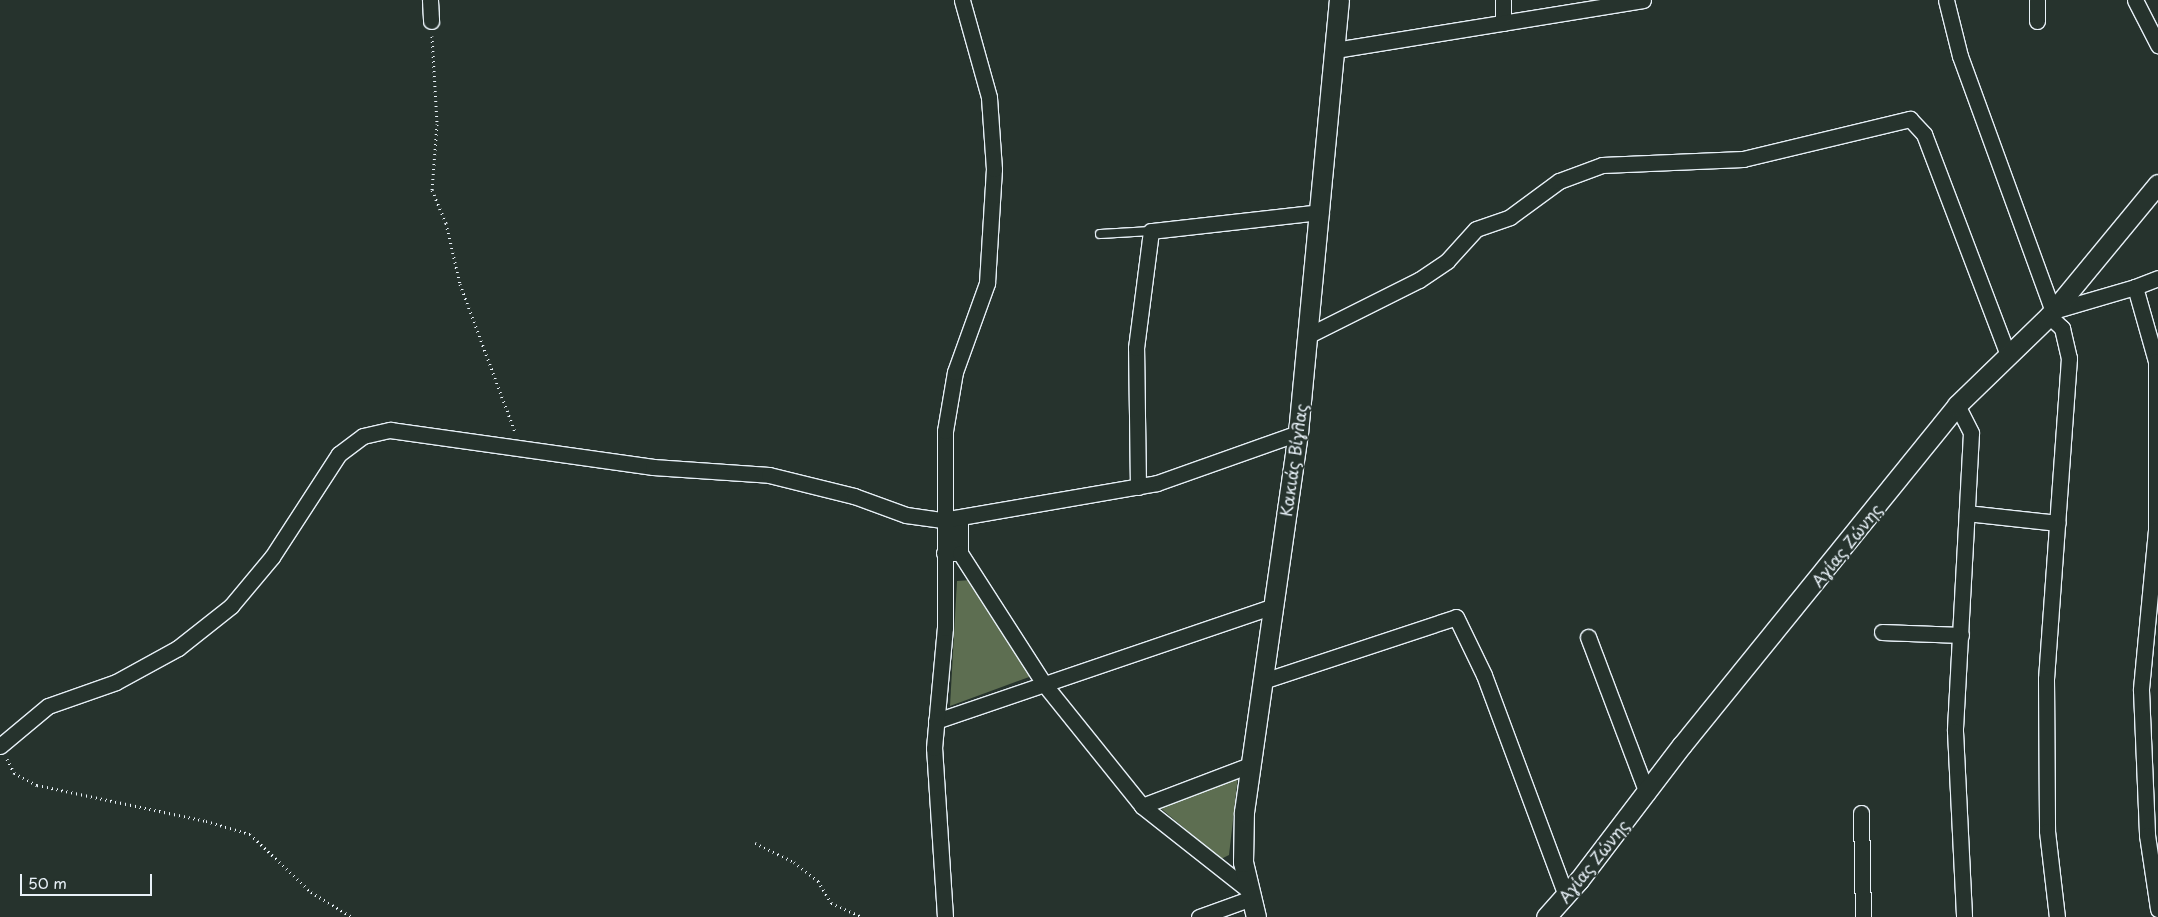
<!DOCTYPE html>
<meta charset="utf-8">
<style>
body{margin:0}
#map{position:relative;width:2158px;height:917px;overflow:hidden;background:#26332d;font-family:"Playpen Sans",sans-serif}
div>[style]{position:absolute}
.green>*{inset:0;background:#5d6e51}
.path>*{height:3px;margin-top:-1.5px;transform-origin:0;background:repeating-linear-gradient(90deg,#e8f1f8 0 1px,transparent 0 5px)}
.roads{filter:drop-shadow(1px 0 #e8f1f8) drop-shadow(-1px 0 #e8f1f8) drop-shadow(0 1px #e8f1f8) drop-shadow(0 -1px #e8f1f8)}
.service>*{height:8px;margin:-4px;padding:0 4px;transform-origin:4px;border-radius:4px;background:#26332d}
.minor>*{height:15px;margin:-7.5px;padding:0 7.5px;transform-origin:7.5px;border-radius:7.5px;background:#26332d}
.tertiary>*{height:19px;margin:-9.5px;padding:0 9.5px;transform-origin:9.5px;border-radius:9.5px;background:#26332d}
span{translate:-50% -50%;white-space:nowrap;text-align:center;line-height:1.15;-webkit-text-stroke:4px #26332d;paint-order:stroke}
.street-label{font-size:16px;color:#e8f1f8}
.scale{position:absolute;left:20px;top:874px;width:132px;height:22px;box-sizing:border-box;border:2px solid #e8f1f8;border-top:0;padding-left:6px;font-size:15px;line-height:18px;white-space:nowrap;color:#e8f1f8;-webkit-text-stroke:4px #26332d;paint-order:stroke}
</style>
<div id="map">
<div class="green">
<i style="clip-path:polygon(971px 580px,1032px 676px,950px 706px,957px 581px)"></i>
<i style="clip-path:polygon(1238px 776px,1229px 855px,1221px 859px,1158px 806px)"></i>
</div>
<div class="path">
<i style="left:432px;top:36px;width:88px;rotate:86.7deg"></i>
<i style="left:437px;top:124px;width:66px;rotate:94.3deg"></i>
<i style="left:432px;top:190px;width:36px;rotate:67deg"></i>
<i style="left:446px;top:223px;width:63px;rotate:77.1deg"></i>
<i style="left:460px;top:284px;width:158px;rotate:69.6deg"></i>
<i style="left:7px;top:759px;width:16px;rotate:63deg"></i>
<i style="left:14px;top:773px;width:26px;rotate:28deg"></i>
<i style="left:37px;top:785px;width:173px;rotate:12deg"></i>
<i style="left:206px;top:821px;width:46px;rotate:16.5deg"></i>
<i style="left:250px;top:834px;width:84px;rotate:43.6deg"></i>
<i style="left:311px;top:892px;width:48px;rotate:31.4deg"></i>
<i style="left:755px;top:843px;width:43px;rotate:26deg"></i>
<i style="left:794px;top:862px;width:31px;rotate:38deg"></i>
<i style="left:818px;top:881px;width:26px;rotate:59deg"></i>
<i style="left:831px;top:903px;width:34px;rotate:24deg"></i>
</div>
<div class="roads">
<div class="service">
<i style="left:1100px;top:234px;width:51px;rotate:-3.4deg"></i>
</div>
<div class="minor">
<i style="left:430px;top:0;width:21px;rotate:87deg"></i>
<i style="left:1946px;top:0;width:58px;rotate:76deg"></i>
<i style="left:1960px;top:56px;width:271px;rotate:70deg"></i>
<i style="left:2053px;top:311px;width:85px;rotate:-16.3deg"></i>
<i style="left:2135px;top:287px;width:77px;rotate:74.2deg"></i>
<i style="left:2156px;top:361px;width:169px;rotate:90deg"></i>
<i style="left:2156px;top:530px;width:161px;rotate:95.4deg"></i>
<i style="left:2141px;top:690px;width:145px;rotate:87.6deg"></i>
<i style="left:2147px;top:835px;width:75px;rotate:81.5deg"></i>
<i style="left:2135px;top:0;width:51px;rotate:62.9deg"></i>
<i style="left:2037px;top:21px;width:21px;rotate:-90deg"></i>
<i style="left:1503px;top:23px;width:23px;rotate:-90deg"></i>
<i style="left:1335px;top:50px;width:312px;rotate:-9.2deg"></i>
<i style="left:2135px;top:287px;width:25px;rotate:-21deg"></i>
<i style="left:2049px;top:316px;width:18px;rotate:43deg"></i>
<i style="left:2062px;top:328px;width:31px;rotate:77deg"></i>
<i style="left:2069px;top:358px;width:322px;rotate:94.1deg"></i>
<i style="left:2046px;top:679px;width:152px;rotate:89.6deg"></i>
<i style="left:2047px;top:831px;width:87px;rotate:83.4deg"></i>
<i style="left:1307px;top:336px;width:125px;rotate:-26.6deg"></i>
<i style="left:1419px;top:280px;width:34px;rotate:-34deg"></i>
<i style="left:1447px;top:261px;width:43px;rotate:-47.8deg"></i>
<i style="left:1476px;top:229px;width:36px;rotate:-19deg"></i>
<i style="left:1510px;top:217px;width:61px;rotate:-36.3deg"></i>
<i style="left:1559px;top:181px;width:46px;rotate:-20.4deg"></i>
<i style="left:1602px;top:165px;width:141px;rotate:-2.4deg"></i>
<i style="left:1743px;top:159px;width:172px;rotate:-13.5deg"></i>
<i style="left:1910px;top:119px;width:21px;rotate:47deg"></i>
<i style="left:1924px;top:134px;width:236px;rotate:69.2deg"></i>
<i style="left:1957px;top:405px;width:31px;rotate:63deg"></i>
<i style="left:1971px;top:433px;width:298px;rotate:93.1deg"></i>
<i style="left:1955px;top:731px;width:186px;rotate:87.2deg"></i>
<i style="left:1138px;top:487px;width:139px;rotate:-90.8deg"></i>
<i style="left:1136px;top:348px;width:118px;rotate:-82.7deg"></i>
<i style="left:1151px;top:231px;width:171px;rotate:-6.4deg"></i>
<i style="left:1967px;top:513px;width:91px;rotate:6.3deg"></i>
<i style="left:960px;top:519px;width:34px;rotate:90deg"></i>
<i style="left:944px;top:553px;width:16px"></i>
<i style="left:960px;top:553px;width:156px;rotate:57.3deg"></i>
<i style="left:1044px;top:684px;width:156px;rotate:51.2deg"></i>
<i style="left:1142px;top:806px;width:132px;rotate:38.3deg"></i>
<i style="left:1882px;top:632px;width:79px;rotate:2.2deg"></i>
<i style="left:1588px;top:637px;width:167px;rotate:69.3deg"></i>
<i style="left:1263px;top:681px;width:203px;rotate:-18.3deg"></i>
<i style="left:1456px;top:617px;width:64px;rotate:64.2deg"></i>
<i style="left:1484px;top:675px;width:235px;rotate:69.6deg"></i>
<i style="left:936px;top:721px;width:356px;rotate:-18.8deg"></i>
<i style="left:0;top:746px;width:62px;rotate:-39.8deg"></i>
<i style="left:48px;top:706px;width:72px;rotate:-19.4deg"></i>
<i style="left:116px;top:682px;width:71px;rotate:-28.7deg"></i>
<i style="left:178px;top:648px;width:68px;rotate:-38.4deg"></i>
<i style="left:231px;top:606px;width:64px;rotate:-50.1deg"></i>
<i style="left:272px;top:557px;width:123px;rotate:-57deg"></i>
<i style="left:339px;top:454px;width:30px;rotate:-37deg"></i>
<i style="left:363px;top:436px;width:28px;rotate:-13deg"></i>
<i style="left:390px;top:430px;width:266px;rotate:8deg"></i>
<i style="left:653px;top:467px;width:116px;rotate:3.9deg"></i>
<i style="left:769px;top:475px;width:88px;rotate:13.9deg"></i>
<i style="left:854px;top:496px;width:55px;rotate:20.1deg"></i>
<i style="left:906px;top:515px;width:37px;rotate:8deg"></i>
<i style="left:943px;top:520px;width:217px;rotate:-9.8deg"></i>
<i style="left:1157px;top:483px;width:150px;rotate:-19.5deg"></i>
<i style="left:1142px;top:806px;width:116px;rotate:-20.8deg"></i>
<i style="left:1861px;top:813px;width:104px;rotate:88.9deg"></i>
<i style="left:945px;top:917px;width:169px;rotate:-93.7deg"></i>
<i style="left:934px;top:748px;width:121px;rotate:-84.8deg"></i>
<i style="left:945px;top:628px;width:197px;rotate:-90deg"></i>
<i style="left:945px;top:431px;width:60px;rotate:-80.4deg"></i>
<i style="left:955px;top:372px;width:95px;rotate:-70.2deg"></i>
<i style="left:987px;top:283px;width:114px;rotate:-86.5deg"></i>
<i style="left:994px;top:169px;width:72px;rotate:-94deg"></i>
<i style="left:989px;top:97px;width:101px;rotate:-105.6deg"></i>
<i style="left:1199px;top:917px;width:53px;rotate:-19.8deg"></i>
</div>
<div class="tertiary">
<i style="left:1256px;top:917px;width:57px;rotate:-103.3deg"></i>
<i style="left:1243px;top:862px;width:50px;rotate:-88.9deg"></i>
<i style="left:1244px;top:812px;width:383px;rotate:-81.9deg"></i>
<i style="left:1298px;top:433px;width:435px;rotate:-84.6deg"></i>
<i style="left:1546px;top:917px;width:50px;rotate:-48.3deg"></i>
<i style="left:1579px;top:880px;width:170px;rotate:-52.7deg"></i>
<i style="left:1682px;top:745px;width:437px;rotate:-51deg"></i>
<i style="left:1957px;top:405px;width:128px;rotate:-44.1deg"></i>
<i style="left:2049px;top:316px;width:171px;rotate:-50.5deg"></i>
</div>
</div>
<div class="street-label">
<span style="left:1293px;top:460px;rotate:-82deg">Κακιάς Βίγλας</span>
<span style="left:1846px;top:545px;rotate:-51deg">Αγίας Ζώνης</span>
<span style="left:1593px;top:861px;rotate:-51deg">Αγίας Ζώνης</span>
</div>
<div class="scale">50 m</div>
</div>
